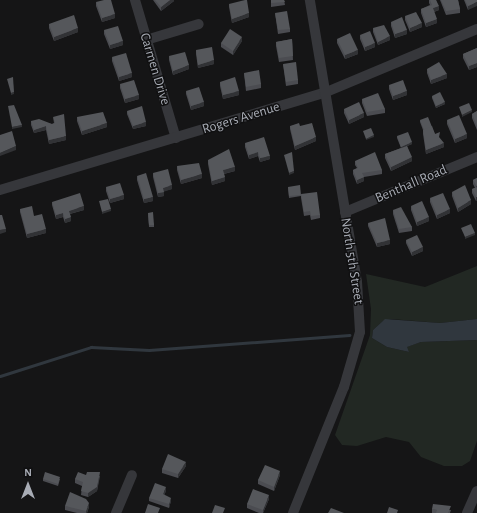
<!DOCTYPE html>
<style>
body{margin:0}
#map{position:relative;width:477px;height:513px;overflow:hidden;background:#151516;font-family:"Alegreya Sans",sans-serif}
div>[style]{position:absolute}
.green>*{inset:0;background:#222823}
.water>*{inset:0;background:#30373e}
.stream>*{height:3px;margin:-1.5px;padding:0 1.5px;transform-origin:1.5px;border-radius:1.5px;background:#30373e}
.minor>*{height:10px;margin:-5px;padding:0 5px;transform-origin:5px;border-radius:5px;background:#36373b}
.wall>*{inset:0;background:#4b4c51}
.shaded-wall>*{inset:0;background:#313235}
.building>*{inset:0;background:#55575b}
span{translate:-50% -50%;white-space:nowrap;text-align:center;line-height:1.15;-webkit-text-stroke:3px #101011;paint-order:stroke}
.street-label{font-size:14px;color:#a8acb5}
.north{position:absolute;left:8px;top:465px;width:40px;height:40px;-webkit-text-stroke:3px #101011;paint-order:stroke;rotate:0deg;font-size:11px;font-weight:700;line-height:16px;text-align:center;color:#a8acb5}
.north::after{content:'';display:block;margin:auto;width:14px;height:18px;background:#a8acb5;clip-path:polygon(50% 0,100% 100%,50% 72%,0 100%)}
</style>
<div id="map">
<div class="green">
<i style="clip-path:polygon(477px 266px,477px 319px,440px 323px,391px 319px,383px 321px,373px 330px,372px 338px,387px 347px,409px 352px,406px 347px,421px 342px,477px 340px,477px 441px,470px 461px,462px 466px,444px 466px,421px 457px,409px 442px,386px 437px,357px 446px,342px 445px,335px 435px,370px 335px,371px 309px,366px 274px,425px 287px)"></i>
</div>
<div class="water">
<i style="clip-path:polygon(385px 319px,440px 323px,477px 319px,477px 340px,421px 342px,407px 347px,409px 352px,387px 347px,372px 338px,373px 330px)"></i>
</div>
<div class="stream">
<i style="left:0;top:376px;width:96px;rotate:-17.7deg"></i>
<i style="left:91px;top:347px;width:58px;rotate:3deg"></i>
<i style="left:149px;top:350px;width:201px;rotate:-4.3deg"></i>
</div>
<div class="minor">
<i style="left:135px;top:0;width:144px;rotate:73.5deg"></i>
<i style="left:146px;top:40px;width:55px;rotate:-16.8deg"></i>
<i style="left:0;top:190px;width:338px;rotate:-16.7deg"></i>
<i style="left:324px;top:93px;width:166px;rotate:-22.7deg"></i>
<i style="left:345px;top:212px;width:143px;rotate:-22.6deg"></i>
<i style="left:116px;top:513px;width:41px;rotate:-67.2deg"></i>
<i style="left:293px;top:513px;width:136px;rotate:-68deg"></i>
<i style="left:344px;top:387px;width:57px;rotate:-73.8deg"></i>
<i style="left:360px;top:332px;width:50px;rotate:-93.4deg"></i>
<i style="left:357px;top:282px;width:286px;rotate:-99.5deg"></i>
<i style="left:467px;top:513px;width:24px;rotate:-66deg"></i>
</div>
<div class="wall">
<i style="clip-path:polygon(153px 0,174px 0,174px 1px,161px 11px)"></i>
<i style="clip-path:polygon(271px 0,284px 0,285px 5px,271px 7px)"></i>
<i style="clip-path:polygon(429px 0,436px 0,439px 10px,434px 12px,437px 23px,426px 27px,421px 13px,421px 9px,430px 5px,429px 3px)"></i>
<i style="clip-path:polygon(440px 0,458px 0,460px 9px,460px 13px,446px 15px)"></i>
<i style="clip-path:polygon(464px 0,477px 0,468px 10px)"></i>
<i style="clip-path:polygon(96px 2px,115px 18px,102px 22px,96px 6px)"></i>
<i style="clip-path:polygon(229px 4px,249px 17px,232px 23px,229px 7px)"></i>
<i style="clip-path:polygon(275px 13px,290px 29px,290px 32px,278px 34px)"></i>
<i style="clip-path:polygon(405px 16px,422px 27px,410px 32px,405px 20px)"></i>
<i style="clip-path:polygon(391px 22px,407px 34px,395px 38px,391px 26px)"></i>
<i style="clip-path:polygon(49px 24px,78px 32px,54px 41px,49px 28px)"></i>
<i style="clip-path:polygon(373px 28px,390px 40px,378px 45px,373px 32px)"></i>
<i style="clip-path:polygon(104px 30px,123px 45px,110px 49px,104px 34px)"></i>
<i style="clip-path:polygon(360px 35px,375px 47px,365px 51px,360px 39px)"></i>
<i style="clip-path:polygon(292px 39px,293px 60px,279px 62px,276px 46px,276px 42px)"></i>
<i style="clip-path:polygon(337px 39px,358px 54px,345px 59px,337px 43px)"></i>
<i style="clip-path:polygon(242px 41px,233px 55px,221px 47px,221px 43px)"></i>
<i style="clip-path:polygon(477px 48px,477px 67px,469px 70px,463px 58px,463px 54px)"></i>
<i style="clip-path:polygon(196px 50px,214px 64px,198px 68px,196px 54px)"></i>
<i style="clip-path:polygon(169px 56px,189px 69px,173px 75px,169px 60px)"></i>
<i style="clip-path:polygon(112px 57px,132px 77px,119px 81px,112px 61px)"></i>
<i style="clip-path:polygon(283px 64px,298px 80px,298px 84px,286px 86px)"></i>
<i style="clip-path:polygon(427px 69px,447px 78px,431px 84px,427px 73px)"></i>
<i style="clip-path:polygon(244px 73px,261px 84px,261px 88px,246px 91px)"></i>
<i style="clip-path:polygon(220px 82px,239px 95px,223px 99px,220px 86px)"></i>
<i style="clip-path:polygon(120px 84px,139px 99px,125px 103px,120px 88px)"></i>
<i style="clip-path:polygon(389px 85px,407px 95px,393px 100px,389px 89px)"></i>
<i style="clip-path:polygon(186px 91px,204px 106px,191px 110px,186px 94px)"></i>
<i style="clip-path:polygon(432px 96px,445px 104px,436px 108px,432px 98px)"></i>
<i style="clip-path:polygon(362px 99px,385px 109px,385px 113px,367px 116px,362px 103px)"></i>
<i style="clip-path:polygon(344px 109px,364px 117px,349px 124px,344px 113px)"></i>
<i style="clip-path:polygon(127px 111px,146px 126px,133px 129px,127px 114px)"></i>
<i style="clip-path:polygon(477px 111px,477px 130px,472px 118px,472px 114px)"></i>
<i style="clip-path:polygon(53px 117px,66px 140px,49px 144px,46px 130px,34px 133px,31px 125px,31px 121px,52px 124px,54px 123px)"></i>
<i style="clip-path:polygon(77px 117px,107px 127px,82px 135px,77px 121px)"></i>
<i style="clip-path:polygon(420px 120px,432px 128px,435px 134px,439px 138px,444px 147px,426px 154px,423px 134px,423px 130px,420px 122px)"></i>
<i style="clip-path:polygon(447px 120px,467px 138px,455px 143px,447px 124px)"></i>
<i style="clip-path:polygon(290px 126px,300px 126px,316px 141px,295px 150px,290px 129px)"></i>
<i style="clip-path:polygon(397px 136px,412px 144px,407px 146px,412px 161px,391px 171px,385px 158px,385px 154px,401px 148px,397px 138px)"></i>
<i style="clip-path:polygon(245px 143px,270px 159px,260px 162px,258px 156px,249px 159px,245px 147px)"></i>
<i style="clip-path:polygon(208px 160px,235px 171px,224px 174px,225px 181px,212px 185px,208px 164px)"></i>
<i style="clip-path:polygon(355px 161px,382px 170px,382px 174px,364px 177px,364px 181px,357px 184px,353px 174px,353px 170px,357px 168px,355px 165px)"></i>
<i style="clip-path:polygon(177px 166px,202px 178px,181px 184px,177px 170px)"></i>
<i style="clip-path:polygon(153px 173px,172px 189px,164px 191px,164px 196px,158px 197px,153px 177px)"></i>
<i style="clip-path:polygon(137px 176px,153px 201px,144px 203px,137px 180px)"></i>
<i style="clip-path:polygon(477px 178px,476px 201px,472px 193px,472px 189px,475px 188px,473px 184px,473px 180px)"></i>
<i style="clip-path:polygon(106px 187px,124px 199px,110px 203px,106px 191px)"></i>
<i style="clip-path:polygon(288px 187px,301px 195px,301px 196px,289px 198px)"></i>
<i style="clip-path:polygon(452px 192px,471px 204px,458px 212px,452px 196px)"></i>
<i style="clip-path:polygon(301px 194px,320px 215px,320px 218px,311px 220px,310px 215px,304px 216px,301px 198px)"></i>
<i style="clip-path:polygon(430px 198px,450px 213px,437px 219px,430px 202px)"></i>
<i style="clip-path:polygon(52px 202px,84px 210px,70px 214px,71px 221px,65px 223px,63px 217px,56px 219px,52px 205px)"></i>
<i style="clip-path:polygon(411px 206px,429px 221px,417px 226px,411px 210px)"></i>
<i style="clip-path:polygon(20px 209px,34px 216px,46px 233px,27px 238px,20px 212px)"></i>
<i style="clip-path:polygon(393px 210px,412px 227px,412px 231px,399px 233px,393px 214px)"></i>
<i style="clip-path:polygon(148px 213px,154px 225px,154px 227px,149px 227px)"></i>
<i style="clip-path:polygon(368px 223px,390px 244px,377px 247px,368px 226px)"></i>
<i style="clip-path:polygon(406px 240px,423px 251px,412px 256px,406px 243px)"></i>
<i style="clip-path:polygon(186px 466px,178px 478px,162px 473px,162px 469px)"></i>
<i style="clip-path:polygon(86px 475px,100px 476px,97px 491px,88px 497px,81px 495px,82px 486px,75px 483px,75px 479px)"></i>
<i style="clip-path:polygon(280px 475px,274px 491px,258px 484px,258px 480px)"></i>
<i style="clip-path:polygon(43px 479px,60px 479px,58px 486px,43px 481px)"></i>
<i style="clip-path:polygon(166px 491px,164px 495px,171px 501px,169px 508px,149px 501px,149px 498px)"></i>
<i style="clip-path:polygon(269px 499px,263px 513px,259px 513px,247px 508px,247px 504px)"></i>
<i style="clip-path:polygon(65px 506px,89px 507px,87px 513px,77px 513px,65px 510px)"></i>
<i style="clip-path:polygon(432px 509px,451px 510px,450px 513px,432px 513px)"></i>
</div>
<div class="shaded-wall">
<i style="clip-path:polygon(170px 0,174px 0,174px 1px,161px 11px,161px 7px)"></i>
<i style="clip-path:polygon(477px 2px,477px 6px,468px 10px,468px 6px)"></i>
<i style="clip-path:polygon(439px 6px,439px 10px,433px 12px,433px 8px)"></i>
<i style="clip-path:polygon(249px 13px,249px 17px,232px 23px,232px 19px)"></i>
<i style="clip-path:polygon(115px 14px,115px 18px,102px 22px,102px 18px)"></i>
<i style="clip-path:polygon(437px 19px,437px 23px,426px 27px,426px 23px)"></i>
<i style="clip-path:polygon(422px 23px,422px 27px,410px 32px,410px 28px)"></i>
<i style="clip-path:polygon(78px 28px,78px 32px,54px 41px,54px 37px)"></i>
<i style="clip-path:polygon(407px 30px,407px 34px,395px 38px,395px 34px)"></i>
<i style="clip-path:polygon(390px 36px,390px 40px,378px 45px,378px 42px)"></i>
<i style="clip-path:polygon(242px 37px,242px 41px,233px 55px,233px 51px)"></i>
<i style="clip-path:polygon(123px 41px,123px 45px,110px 49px,110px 45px)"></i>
<i style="clip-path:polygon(375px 43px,375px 47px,365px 51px,365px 47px)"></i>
<i style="clip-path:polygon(358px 50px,358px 54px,345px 59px,345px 55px)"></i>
<i style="clip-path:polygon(214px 60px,214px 64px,198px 68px,198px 65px)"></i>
<i style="clip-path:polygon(477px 63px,477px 67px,469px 70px,469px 66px)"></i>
<i style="clip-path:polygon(189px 65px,189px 69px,173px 75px,173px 71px)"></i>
<i style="clip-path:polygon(132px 73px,132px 77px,119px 81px,119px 77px)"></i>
<i style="clip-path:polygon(447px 74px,447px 78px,431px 84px,431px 80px)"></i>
<i style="clip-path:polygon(239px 91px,239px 95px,223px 99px,223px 95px)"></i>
<i style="clip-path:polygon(407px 91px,407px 95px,393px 100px,393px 96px)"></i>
<i style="clip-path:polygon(14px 92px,14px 94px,11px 95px,11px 93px)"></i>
<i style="clip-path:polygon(139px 95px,139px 99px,125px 103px,125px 99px)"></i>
<i style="clip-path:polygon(204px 102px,204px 106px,191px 110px,191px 106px)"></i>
<i style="clip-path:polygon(445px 102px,445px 104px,436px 108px,436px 106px)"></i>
<i style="clip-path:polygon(472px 110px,472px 112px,462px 117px,462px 115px)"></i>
<i style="clip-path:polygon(364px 113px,364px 117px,349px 124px,349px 120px)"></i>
<i style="clip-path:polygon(146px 122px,146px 126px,133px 129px,133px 126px)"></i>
<i style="clip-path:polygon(107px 123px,107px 127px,82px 135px,82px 131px)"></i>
<i style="clip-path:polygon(22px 125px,22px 127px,12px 129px,12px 127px)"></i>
<i style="clip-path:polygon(46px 126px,46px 130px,34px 133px,34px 130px)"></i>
<i style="clip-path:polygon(467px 134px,467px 138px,455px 143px,455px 139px)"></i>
<i style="clip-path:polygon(374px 135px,374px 137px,366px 140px,366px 139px)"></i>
<i style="clip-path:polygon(66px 136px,66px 140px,49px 144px,49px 140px)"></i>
<i style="clip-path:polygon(316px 137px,316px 141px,295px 150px,295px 146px)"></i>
<i style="clip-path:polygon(412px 142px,412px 144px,401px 149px,401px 147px)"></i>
<i style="clip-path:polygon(444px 143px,444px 147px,426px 154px,426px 150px)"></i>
<i style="clip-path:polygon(16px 146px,16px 150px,0 156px,0 153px)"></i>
<i style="clip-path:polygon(258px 152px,258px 156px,249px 159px,249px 155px)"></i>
<i style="clip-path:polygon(270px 156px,270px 159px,260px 162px,260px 158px)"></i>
<i style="clip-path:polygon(412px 157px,412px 161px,391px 171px,391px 167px)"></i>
<i style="clip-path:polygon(235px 167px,235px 171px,223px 174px,223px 170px)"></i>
<i style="clip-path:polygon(294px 171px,294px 173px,289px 175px,289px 173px)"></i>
<i style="clip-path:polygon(202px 174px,202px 178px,181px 184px,181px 180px)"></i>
<i style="clip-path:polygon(225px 177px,225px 181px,212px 185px,212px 181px)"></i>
<i style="clip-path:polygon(364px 177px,364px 181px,357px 184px,357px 180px)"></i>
<i style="clip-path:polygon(172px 185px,172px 189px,163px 192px,163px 188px)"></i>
<i style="clip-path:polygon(164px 192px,164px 196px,158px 197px,158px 193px)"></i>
<i style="clip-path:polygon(124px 195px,124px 199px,110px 203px,110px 199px)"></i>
<i style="clip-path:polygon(153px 197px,153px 201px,144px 203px,144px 199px)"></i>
<i style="clip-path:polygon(476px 197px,477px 197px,477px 201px,476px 201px)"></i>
<i style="clip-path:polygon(471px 200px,471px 204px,458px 212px,458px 208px)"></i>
<i style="clip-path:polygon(84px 206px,84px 210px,69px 214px,69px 211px)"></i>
<i style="clip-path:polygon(111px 209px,111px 211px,102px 214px,102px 212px)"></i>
<i style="clip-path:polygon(450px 209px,450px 213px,437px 219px,437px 215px)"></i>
<i style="clip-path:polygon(63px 213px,63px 217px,56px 219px,56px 215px)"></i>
<i style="clip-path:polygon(71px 217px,71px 221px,65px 223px,65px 219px)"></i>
<i style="clip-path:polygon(429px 217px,429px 221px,417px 226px,417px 222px)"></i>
<i style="clip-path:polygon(6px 229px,6px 232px,0 234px,0 230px)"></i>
<i style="clip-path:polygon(46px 229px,46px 233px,27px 238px,27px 234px)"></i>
<i style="clip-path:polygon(475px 233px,475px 235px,465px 239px,465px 237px)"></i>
<i style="clip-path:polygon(390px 240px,390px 244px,377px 247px,377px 243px)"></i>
<i style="clip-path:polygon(423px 247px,423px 251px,412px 256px,412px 252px)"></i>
<i style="clip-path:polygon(186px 462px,186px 466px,178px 478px,178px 474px)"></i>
<i style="clip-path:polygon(280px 471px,280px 475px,274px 491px,274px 487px)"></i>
<i style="clip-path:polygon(100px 472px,97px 491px,88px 497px,88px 493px)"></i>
<i style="clip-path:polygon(166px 487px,166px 491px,163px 498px,163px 494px)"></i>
<i style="clip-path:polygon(269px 495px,269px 499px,263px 513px,263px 510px)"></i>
<i style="clip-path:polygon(171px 498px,171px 501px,169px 508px,169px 504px)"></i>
<i style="clip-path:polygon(89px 503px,89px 507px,87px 513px,86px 513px,86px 511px)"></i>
</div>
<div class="building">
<i style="clip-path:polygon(104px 0,111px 0,115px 14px,102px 18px,96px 2px)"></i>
<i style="clip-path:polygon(155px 0,170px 0,161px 7px)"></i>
<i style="clip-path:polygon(245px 0,247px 0,249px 13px,232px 19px,229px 4px)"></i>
<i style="clip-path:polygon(271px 0,284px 0,285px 2px,271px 3px)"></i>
<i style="clip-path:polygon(430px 0,436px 0,439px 6px,433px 8px,437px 19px,426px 23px,421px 9px,432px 5px)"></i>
<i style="clip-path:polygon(441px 0,458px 0,460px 9px,446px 11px)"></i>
<i style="clip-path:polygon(465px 0,477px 0,477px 2px,468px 6px)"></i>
<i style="clip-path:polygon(287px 11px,290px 29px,278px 30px,275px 13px)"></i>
<i style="clip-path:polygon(416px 12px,422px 23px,410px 28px,405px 16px)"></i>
<i style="clip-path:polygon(74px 15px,78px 28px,54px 37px,49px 24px)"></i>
<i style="clip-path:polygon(402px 17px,407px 30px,395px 34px,391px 22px)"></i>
<i style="clip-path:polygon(384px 25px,390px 36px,378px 42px,373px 28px)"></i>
<i style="clip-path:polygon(118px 26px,123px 41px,110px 45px,104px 30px)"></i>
<i style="clip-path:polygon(230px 29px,242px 37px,233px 51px,221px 43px)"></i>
<i style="clip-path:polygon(370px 31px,375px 43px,365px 47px,360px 35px)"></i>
<i style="clip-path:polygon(350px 33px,358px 50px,345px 55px,337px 39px)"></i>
<i style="clip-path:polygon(292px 39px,293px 56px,279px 58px,276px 42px)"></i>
<i style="clip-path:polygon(212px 47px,214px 60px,198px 65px,196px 50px)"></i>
<i style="clip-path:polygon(477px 48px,477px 63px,469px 66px,463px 54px)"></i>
<i style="clip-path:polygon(185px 52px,189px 65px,173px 71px,169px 56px)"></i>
<i style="clip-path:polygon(126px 53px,132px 73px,119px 77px,112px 57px)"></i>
<i style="clip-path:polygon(296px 62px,298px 80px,286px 82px,283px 64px)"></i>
<i style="clip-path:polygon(439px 62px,447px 74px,431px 80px,427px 69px)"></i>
<i style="clip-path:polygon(259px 70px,261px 84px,246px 87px,244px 73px)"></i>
<i style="clip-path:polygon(13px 77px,14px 92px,11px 93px,7px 79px)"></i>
<i style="clip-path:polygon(235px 77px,239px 91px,223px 95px,220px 82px)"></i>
<i style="clip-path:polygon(134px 80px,139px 95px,125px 99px,120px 84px)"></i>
<i style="clip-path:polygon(403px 80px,407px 91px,393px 96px,389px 85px)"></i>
<i style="clip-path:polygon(199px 87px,204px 102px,191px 106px,186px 91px)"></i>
<i style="clip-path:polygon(440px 92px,445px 102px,436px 106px,432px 96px)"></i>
<i style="clip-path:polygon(378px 93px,385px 109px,367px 112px,362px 99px)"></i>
<i style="clip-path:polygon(359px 102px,364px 113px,349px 120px,344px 109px)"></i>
<i style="clip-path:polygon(469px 103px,472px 110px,462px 115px,459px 107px)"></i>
<i style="clip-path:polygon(14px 105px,22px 125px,12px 127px,8px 106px)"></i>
<i style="clip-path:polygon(142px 106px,146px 122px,133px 126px,127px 111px)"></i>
<i style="clip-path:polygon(477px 111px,477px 126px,472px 114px)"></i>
<i style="clip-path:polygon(103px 112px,107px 123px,82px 131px,77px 117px)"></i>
<i style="clip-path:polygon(64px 114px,66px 136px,49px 140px,46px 126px,34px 130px,31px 121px,39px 119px,52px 124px,55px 123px,53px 117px)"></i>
<i style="clip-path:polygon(459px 115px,467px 134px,455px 139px,447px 120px)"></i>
<i style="clip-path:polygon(428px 117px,432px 127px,424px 130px,420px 120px)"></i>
<i style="clip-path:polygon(299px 123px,300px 126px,312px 123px,316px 137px,295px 146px,290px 126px)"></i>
<i style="clip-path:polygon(432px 126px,435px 134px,440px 132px,439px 137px,444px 143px,426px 150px,423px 130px)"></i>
<i style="clip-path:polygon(371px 128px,374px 135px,366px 139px,363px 131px)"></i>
<i style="clip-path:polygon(12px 131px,16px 146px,0 153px,0 135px)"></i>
<i style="clip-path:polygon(408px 132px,412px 142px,401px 147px,397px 136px)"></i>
<i style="clip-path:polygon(264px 137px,270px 156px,260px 158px,258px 152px,249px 155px,245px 143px)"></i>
<i style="clip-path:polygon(407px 146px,412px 157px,391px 167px,385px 154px)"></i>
<i style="clip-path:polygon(229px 149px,235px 167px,223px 170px,225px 177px,212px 181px,208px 160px)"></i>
<i style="clip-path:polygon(292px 152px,294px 171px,289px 173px,284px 155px)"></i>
<i style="clip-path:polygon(375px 152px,382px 170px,362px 173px,364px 177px,357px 180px,353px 170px,358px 168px,355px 161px)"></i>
<i style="clip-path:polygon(199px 163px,202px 174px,181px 180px,177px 166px)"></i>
<i style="clip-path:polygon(168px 169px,172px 185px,163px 188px,164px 192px,158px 193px,153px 173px)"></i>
<i style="clip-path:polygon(146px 173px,153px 197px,144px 199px,137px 176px)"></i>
<i style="clip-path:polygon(477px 178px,477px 197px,476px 197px,472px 189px,477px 187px,473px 180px)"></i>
<i style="clip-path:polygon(120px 183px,124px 195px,110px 199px,106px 187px)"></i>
<i style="clip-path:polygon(300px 185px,301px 195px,289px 196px,288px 187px)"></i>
<i style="clip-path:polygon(465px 185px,471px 200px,458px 208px,452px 192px)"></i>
<i style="clip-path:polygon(317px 192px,320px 215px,311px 216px,310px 211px,304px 212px,301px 194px)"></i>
<i style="clip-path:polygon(80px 193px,84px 206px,69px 211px,71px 217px,65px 219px,63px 213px,56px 215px,52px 202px)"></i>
<i style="clip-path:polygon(443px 193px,450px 209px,437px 215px,430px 198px)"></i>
<i style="clip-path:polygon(108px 199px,111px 209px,102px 212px,99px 201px)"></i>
<i style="clip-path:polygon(422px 201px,429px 217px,417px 222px,411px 206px)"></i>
<i style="clip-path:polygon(32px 206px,34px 216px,42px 214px,46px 229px,27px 234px,20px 209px)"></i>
<i style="clip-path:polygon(401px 207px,412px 227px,399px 229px,393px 210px)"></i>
<i style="clip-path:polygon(153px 212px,154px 225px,149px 225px,148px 213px)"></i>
<i style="clip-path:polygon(0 215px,2px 215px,6px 229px,0 230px)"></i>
<i style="clip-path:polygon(385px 218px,390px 240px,377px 243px,368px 223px)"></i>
<i style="clip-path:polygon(471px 224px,475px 233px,465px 237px,461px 228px)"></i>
<i style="clip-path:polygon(417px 235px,423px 247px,412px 252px,406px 240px)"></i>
<i style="clip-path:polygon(168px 454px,186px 462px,178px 474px,162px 469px)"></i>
<i style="clip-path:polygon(265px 465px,280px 471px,274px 487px,258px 480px)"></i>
<i style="clip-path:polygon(45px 472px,60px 477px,58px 484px,43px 479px)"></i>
<i style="clip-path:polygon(78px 472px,86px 475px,87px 472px,100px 472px,97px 487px,88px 493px,81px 491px,83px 482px,75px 479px)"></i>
<i style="clip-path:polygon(155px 483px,166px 487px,163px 494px,171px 498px,169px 504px,149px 498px)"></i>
<i style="clip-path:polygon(253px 489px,269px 495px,263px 510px,247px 504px)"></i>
<i style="clip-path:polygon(70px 492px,86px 499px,89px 503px,86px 511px,65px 506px)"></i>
<i style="clip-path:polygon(148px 504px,160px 508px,158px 513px,145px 513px)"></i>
<i style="clip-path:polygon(433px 504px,451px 506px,448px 513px,436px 513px,437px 510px,432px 509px)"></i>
<i style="clip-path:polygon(215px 505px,225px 508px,223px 513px,212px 513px)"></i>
<i style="clip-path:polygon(389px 507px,398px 510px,397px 513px,387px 513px)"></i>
<i style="clip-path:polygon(331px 508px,344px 513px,328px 513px)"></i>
</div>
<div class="street-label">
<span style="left:155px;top:69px;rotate:73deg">Carmen Drive</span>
<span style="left:241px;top:118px;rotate:-17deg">Rogers Avenue</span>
<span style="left:411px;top:184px;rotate:-23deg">Benthall Road</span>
<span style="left:352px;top:261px;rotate:81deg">North 5th Street</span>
</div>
<div class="north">N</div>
</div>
